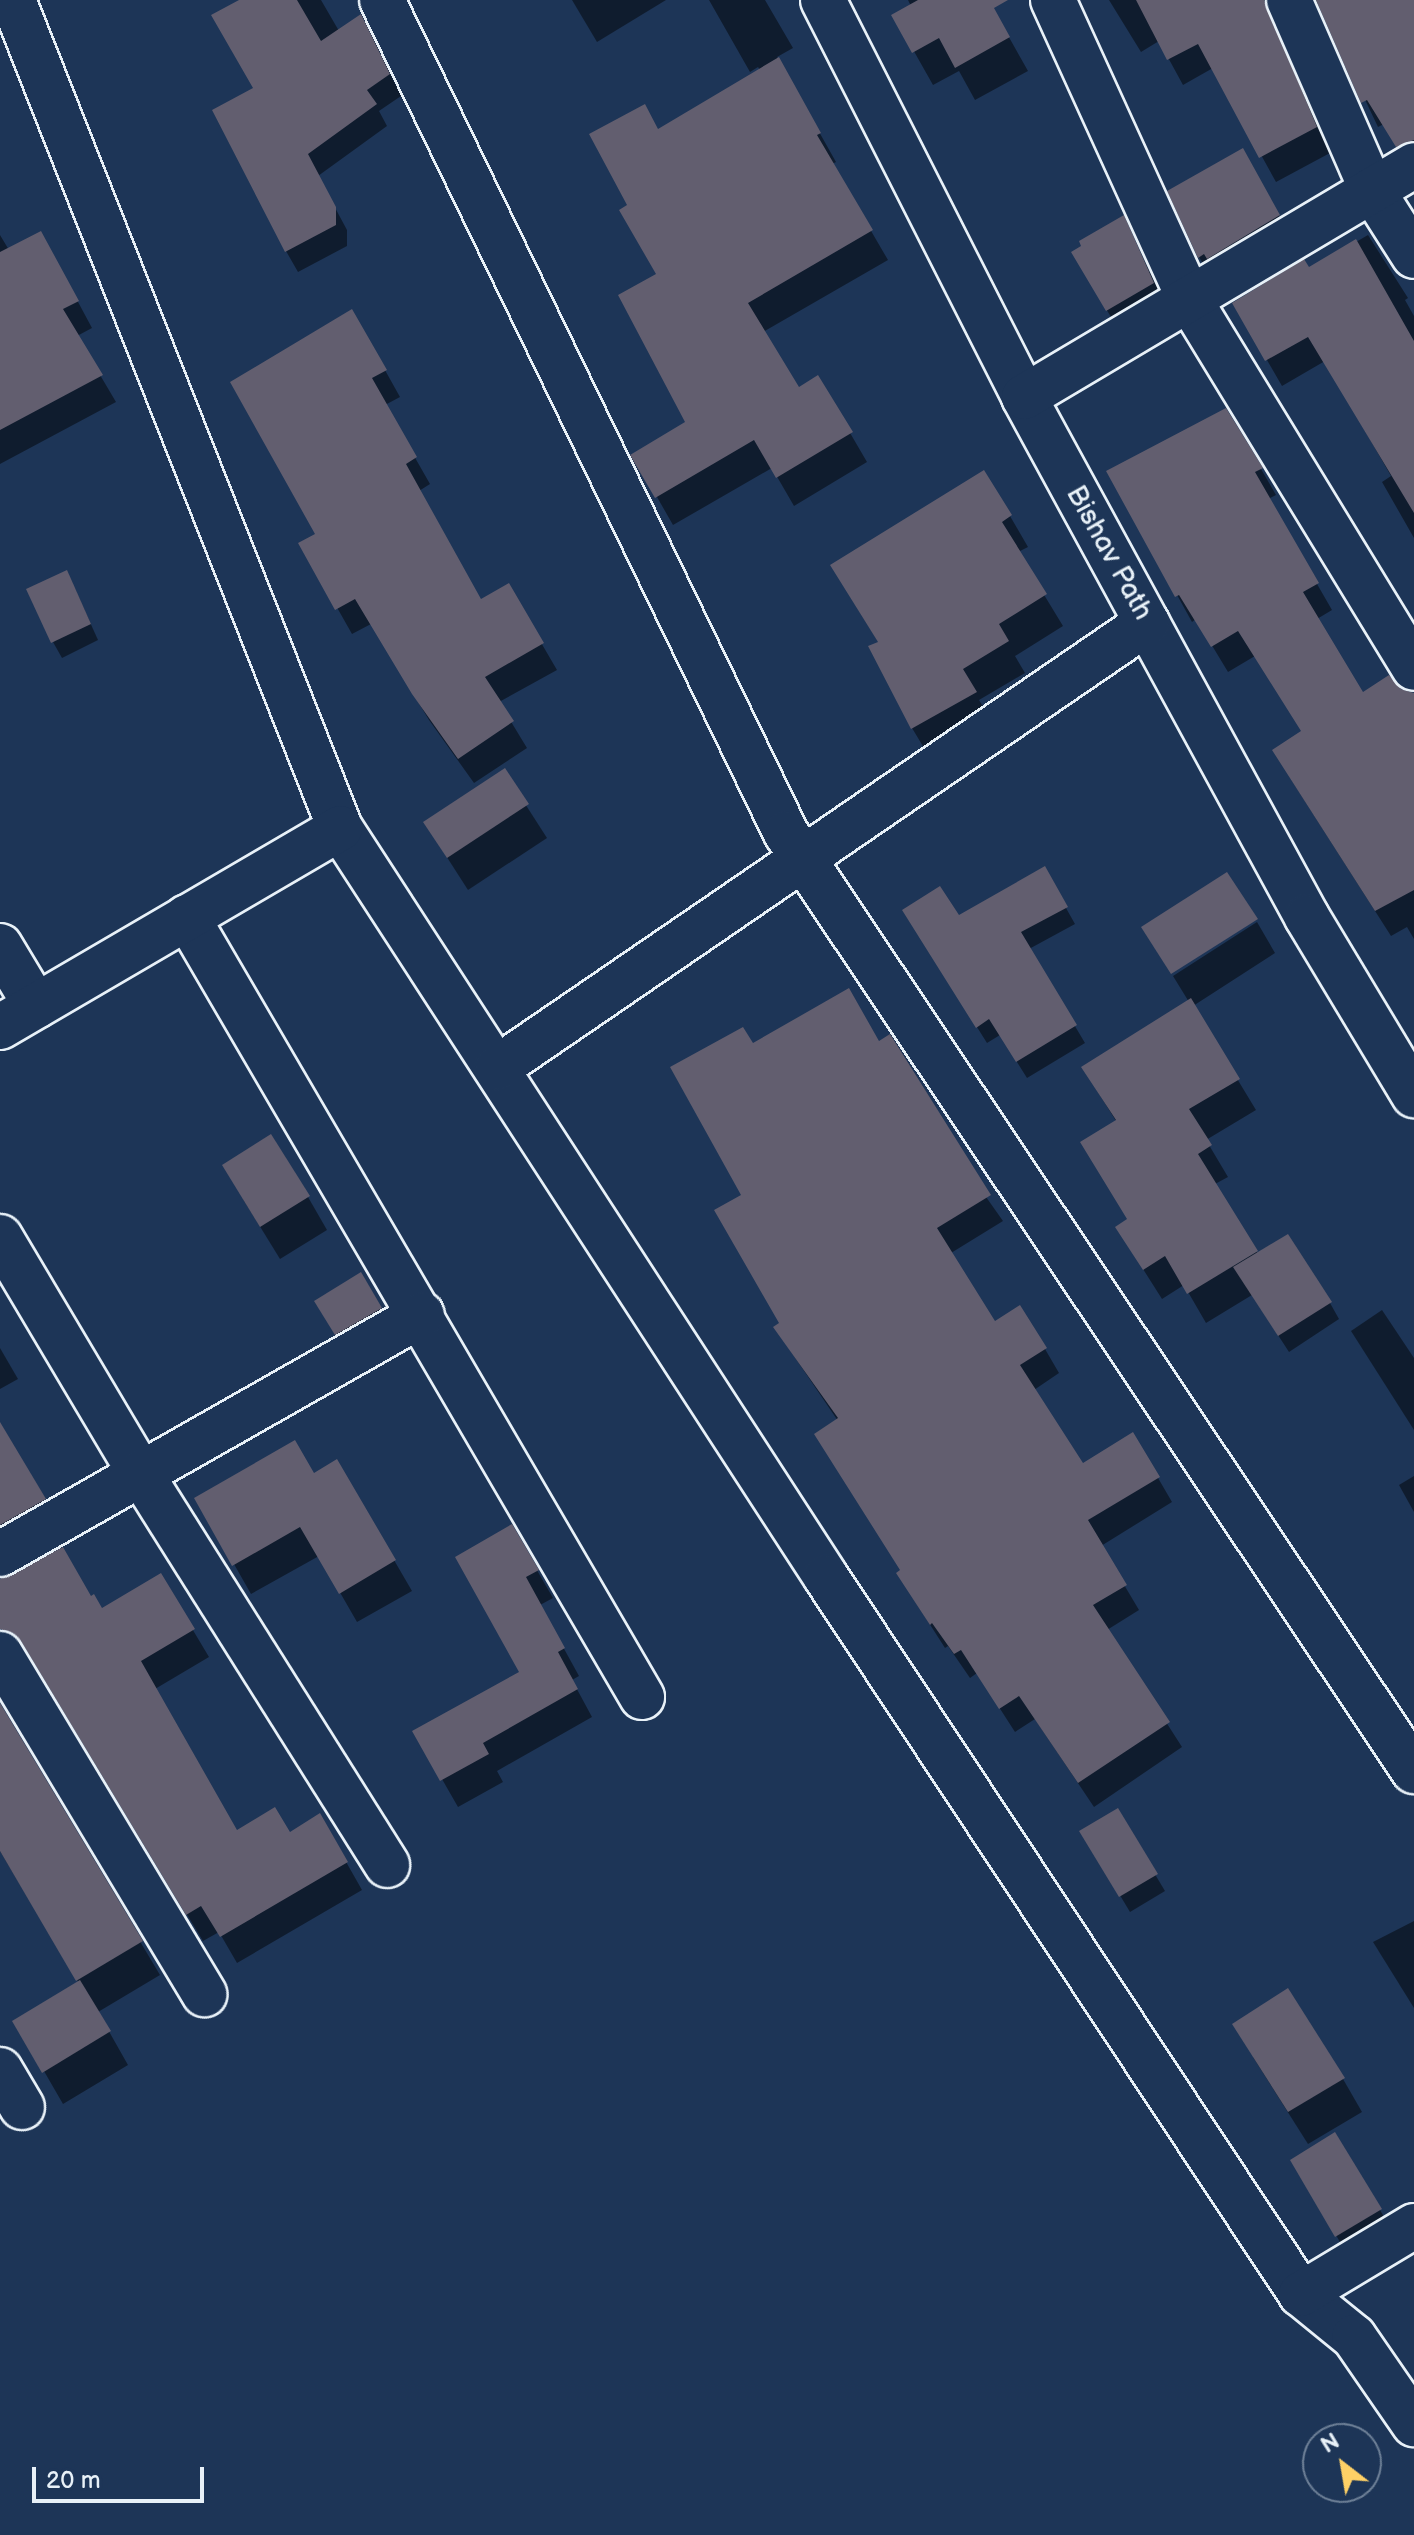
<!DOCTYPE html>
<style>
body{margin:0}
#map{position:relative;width:1414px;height:2535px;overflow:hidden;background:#1d3557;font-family:"Balsamiq Sans",sans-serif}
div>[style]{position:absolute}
.shadow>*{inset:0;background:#0007}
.building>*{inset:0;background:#625e6f}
.roads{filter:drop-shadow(2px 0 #e8f1f8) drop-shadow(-2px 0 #e8f1f8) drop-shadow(0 2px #e8f1f8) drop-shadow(0 -2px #e8f1f8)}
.minor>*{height:44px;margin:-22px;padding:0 22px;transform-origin:22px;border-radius:22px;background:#1d3557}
span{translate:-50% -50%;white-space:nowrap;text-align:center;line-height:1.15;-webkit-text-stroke:6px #1d3557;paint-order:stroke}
.street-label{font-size:28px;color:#e8f1f8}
.north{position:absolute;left:1302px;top:2423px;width:80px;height:80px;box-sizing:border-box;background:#1d3557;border:2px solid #6e8097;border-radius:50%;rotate:329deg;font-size:22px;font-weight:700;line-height:32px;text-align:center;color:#e8f1f8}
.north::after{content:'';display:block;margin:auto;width:28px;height:36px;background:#ffd166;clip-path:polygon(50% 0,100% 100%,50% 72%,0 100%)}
.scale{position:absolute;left:32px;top:2467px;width:172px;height:36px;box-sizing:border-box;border:4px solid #e8f1f8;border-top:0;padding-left:10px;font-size:24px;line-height:28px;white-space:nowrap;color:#e8f1f8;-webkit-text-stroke:6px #1d3557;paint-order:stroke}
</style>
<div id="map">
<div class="shadow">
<i style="clip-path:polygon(244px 0,321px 0,339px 31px,372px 37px,401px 96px,379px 111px,387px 126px,318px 176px,347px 230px,347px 246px,298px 272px,286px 251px,256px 89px)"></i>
<i style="clip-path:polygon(572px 0,666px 0,597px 42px)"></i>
<i style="clip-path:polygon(709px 0,765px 0,793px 48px,777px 57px,836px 162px,832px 164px,888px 260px,763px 332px,798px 390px,818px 378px,867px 462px,794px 506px,772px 468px,673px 525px,633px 455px,688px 422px,659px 275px,629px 206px,658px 132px,760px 70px,758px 67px,750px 72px)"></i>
<i style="clip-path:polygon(908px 0,988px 0,1028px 71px,975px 100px,959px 71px,933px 85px,894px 16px,911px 6px)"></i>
<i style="clip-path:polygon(1109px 0,1414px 0,1414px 164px,1410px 167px,1384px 124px,1378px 127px,1320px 5px,1308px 0,1278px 23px,1280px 37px,1330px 153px,1276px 182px,1213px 68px,1183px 85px,1159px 41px,1141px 52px)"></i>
<i style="clip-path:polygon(1261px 183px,1298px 249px,1218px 289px,1199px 257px)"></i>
<i style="clip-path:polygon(1123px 218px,1172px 317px,1127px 343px,1092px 286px,1084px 247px)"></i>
<i style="clip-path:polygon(0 235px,9px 250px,55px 259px,92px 328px,77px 336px,116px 402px,0 464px)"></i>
<i style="clip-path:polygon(1368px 235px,1408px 298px,1405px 300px,1414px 316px,1414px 538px,1382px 482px,1391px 476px,1325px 361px,1282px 386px,1234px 303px,1308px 270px)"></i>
<i style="clip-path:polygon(352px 311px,400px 397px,385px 405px,430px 484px,419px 491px,481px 601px,508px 586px,557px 670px,499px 702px,527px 748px,474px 783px,429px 720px,371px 624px,352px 634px,301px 544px,318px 535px)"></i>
<i style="clip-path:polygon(1261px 469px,1276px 495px,1268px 499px,1332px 610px,1317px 619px,1363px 694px,1400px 691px,1414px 695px,1414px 939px,1407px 927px,1391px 936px,1289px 776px,1303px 732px,1255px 656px,1228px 672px,1196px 619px,1192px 622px,1109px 472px)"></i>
<i style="clip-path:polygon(1010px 516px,1028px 547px,1018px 552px,1063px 626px,1015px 656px,1025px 673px,979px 700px,993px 723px,930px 758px,912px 728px,879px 643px,850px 596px)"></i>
<i style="clip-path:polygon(75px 589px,98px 640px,62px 658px,53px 642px)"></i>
<i style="clip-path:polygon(504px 771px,547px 838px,468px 890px,425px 823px)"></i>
<i style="clip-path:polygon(1044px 869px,1075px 924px,1029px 949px,1085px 1043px,1027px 1078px,1000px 1035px,987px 1043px,914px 927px,958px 918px)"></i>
<i style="clip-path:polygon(1257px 922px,1275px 953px,1193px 1006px,1256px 1110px,1206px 1140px,1228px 1177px,1215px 1184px,1258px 1254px,1330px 1303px,1339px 1319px,1289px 1352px,1252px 1295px,1206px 1323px,1184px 1285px,1162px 1299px,1117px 1228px,1129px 1220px,1116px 1121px,1083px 1068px,1189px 1002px,1173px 976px)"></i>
<i style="clip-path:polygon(878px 1044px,1003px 1221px,951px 1253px,994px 1323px,1045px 1349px,1059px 1373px,1034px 1390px,1083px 1466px,1133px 1435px,1172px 1502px,1101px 1546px,1139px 1610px,1107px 1630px,1182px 1747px,1094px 1807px,1035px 1719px,1015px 1732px,977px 1673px,970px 1678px,948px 1646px,945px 1648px,913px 1598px,838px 1421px,775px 1328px,781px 1324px,743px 1196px,752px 1046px)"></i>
<i style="clip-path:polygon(308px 1197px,327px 1230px,280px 1259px,243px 1199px)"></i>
<i style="clip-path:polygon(360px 1275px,390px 1325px,346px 1350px,326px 1318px)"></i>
<i style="clip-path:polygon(1382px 1310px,1414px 1358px,1414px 1430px,1351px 1331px)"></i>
<i style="clip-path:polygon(0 1348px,18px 1379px,0 1389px)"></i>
<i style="clip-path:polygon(0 1426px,58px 1524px,0 1558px)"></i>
<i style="clip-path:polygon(337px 1462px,412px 1591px,357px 1622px,319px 1556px,251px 1594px,197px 1499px,314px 1475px)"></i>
<i style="clip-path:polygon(1414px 1476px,1414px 1512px,1399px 1485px)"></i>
<i style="clip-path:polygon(512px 1527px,553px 1598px,540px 1605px,579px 1676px,572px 1680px,592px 1717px,497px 1771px,503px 1782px,458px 1807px,415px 1732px,522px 1673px)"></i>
<i style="clip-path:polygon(160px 1575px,209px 1657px,155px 1689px,236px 1832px,289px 1834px,320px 1816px,362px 1890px,237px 1963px,219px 1932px,203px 1941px,52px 1690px,90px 1598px,101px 1611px)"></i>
<i style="clip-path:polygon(0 1706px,160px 1975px,98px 2012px,128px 2065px,63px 2104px,15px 2021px,79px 1983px,0 1851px)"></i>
<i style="clip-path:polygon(1117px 1811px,1165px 1891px,1130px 1912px,1082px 1832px)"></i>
<i style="clip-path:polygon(1414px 1921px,1414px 2008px,1373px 1942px)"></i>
<i style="clip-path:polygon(1253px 2057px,1343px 2079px,1362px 2112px,1308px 2144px)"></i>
<i style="clip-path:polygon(1292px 2161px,1380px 2210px,1399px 2243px,1356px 2269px)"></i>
</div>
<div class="building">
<i style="clip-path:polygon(239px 0,297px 0,321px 41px,361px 14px,390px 74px,367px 90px,377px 104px,308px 154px,336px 207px,336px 225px,285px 252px,212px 110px,253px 88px,211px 15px)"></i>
<i style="clip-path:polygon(918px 0,1008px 0,994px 8px,1010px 37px,955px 68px,939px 38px,912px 53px,891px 15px)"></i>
<i style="clip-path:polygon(1136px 0,1264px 0,1317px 127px,1259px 158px,1198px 44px,1167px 60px)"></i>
<i style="clip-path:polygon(1316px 0,1414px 0,1414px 140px,1396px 147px,1367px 100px,1361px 103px)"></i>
<i style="clip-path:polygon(779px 57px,821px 133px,817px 135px,873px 230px,748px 303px,799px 387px,818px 375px,853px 432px,776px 478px,754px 440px,655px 498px,630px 455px,685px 422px,618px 295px,656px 274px,619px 210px,627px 205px,589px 134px,645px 104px,658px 129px)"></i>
<i style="clip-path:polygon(1243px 148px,1280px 215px,1207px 259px,1204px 254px,1198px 258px,1167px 191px)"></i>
<i style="clip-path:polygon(1124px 215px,1154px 283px,1106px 311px,1071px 252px,1081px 246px,1079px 241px)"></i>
<i style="clip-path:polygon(41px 231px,79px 301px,63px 309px,103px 375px,0 430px,0 252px)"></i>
<i style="clip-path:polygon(1356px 239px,1414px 341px,1414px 513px,1308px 337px,1265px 361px,1232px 303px,1304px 259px,1309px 267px)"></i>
<i style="clip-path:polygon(352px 309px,387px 370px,372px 378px,417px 457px,406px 464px,481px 599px,509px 583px,544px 643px,485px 677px,514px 721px,458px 759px,412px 694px,355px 599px,335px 610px,298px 543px,315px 534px,230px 382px)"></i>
<i style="clip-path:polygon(1226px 408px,1263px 468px,1255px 472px,1319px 583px,1303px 592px,1363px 692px,1389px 675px,1401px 689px,1414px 693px,1414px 890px,1375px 911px,1272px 750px,1301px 731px,1238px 631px,1211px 647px,1179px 595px,1175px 597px,1106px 471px)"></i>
<i style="clip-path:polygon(984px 470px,1012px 515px,1002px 522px,1047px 594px,999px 624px,1009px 641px,963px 669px,977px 692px,911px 729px,868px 646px,878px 642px,830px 565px)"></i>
<i style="clip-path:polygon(67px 570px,91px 624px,51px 643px,26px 589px)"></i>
<i style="clip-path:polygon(505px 768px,529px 804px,447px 858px,423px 822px)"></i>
<i style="clip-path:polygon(1045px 866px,1068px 907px,1021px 932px,1077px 1025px,1016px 1062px,989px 1019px,976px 1028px,902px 910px,940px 886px,959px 915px)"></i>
<i style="clip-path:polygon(1227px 872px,1258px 919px,1171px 974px,1141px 927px)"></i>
<i style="clip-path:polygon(849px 988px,879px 1041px,890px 1034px,991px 1195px,937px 1228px,995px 1321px,1020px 1305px,1047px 1348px,1020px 1365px,1083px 1463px,1133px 1432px,1160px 1477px,1088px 1520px,1127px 1585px,1093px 1605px,1170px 1722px,1078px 1783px,1019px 1696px,999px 1709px,961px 1650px,954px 1654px,932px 1623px,930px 1625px,896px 1573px,900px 1570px,814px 1434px,838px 1418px,773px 1327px,779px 1323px,714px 1210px,741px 1195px,670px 1067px,743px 1027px,753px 1043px)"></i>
<i style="clip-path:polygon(1191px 998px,1240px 1079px,1189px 1109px,1212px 1145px,1198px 1154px,1258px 1251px,1187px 1294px,1165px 1256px,1143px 1270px,1115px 1227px,1127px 1219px,1080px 1142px,1116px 1120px,1081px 1067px)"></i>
<i style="clip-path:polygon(271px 1134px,310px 1196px,260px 1227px,222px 1165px)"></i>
<i style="clip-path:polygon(1288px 1234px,1332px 1302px,1278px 1336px,1233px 1267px)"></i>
<i style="clip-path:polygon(361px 1272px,382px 1308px,335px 1335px,314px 1301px)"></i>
<i style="clip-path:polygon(0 1422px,46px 1499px,0 1525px)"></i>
<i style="clip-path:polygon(295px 1440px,314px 1473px,337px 1459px,396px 1560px,339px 1594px,300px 1527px,232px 1566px,194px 1498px)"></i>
<i style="clip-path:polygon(512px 1524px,539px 1570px,526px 1577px,565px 1648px,558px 1652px,578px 1689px,483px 1743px,489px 1754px,440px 1781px,412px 1731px,519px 1672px,455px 1557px)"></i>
<i style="clip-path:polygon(63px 1547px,91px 1596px,94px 1594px,102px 1608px,161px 1573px,195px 1629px,141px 1661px,237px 1830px,275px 1807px,290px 1832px,320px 1813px,348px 1862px,220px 1937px,201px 1906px,186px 1915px,21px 1641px,13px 1633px,0 1629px,0 1579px)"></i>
<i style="clip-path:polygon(0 1703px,143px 1941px,76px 1981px,0 1851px)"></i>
<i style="clip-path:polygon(1118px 1808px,1158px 1874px,1119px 1897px,1079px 1831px)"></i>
<i style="clip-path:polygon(80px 1980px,111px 2031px,42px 2073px,12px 2021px)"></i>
<i style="clip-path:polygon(1288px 1988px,1345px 2078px,1288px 2112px,1232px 2024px)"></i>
<i style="clip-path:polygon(1335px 2132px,1382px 2209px,1335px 2237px,1290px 2160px)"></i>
</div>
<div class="roads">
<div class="minor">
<i style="left:13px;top:0;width:890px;rotate:68.45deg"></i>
<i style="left:340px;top:828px;width:893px;rotate:57.02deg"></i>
<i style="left:826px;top:1577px;width:860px;rotate:56.48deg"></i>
<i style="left:1301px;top:2294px;width:68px;rotate:39.1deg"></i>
<i style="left:1354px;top:2337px;width:106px;rotate:55.4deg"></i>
<i style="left:382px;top:0;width:926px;rotate:64.13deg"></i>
<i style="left:786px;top:833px;width:1129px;rotate:56.2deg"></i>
<i style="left:823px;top:0;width:445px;rotate:63.1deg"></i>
<i style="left:1024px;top:397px;width:592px;rotate:61.44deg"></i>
<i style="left:1307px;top:917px;width:208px;rotate:59deg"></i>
<i style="left:1053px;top:0;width:328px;rotate:65.5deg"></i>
<i style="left:1189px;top:299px;width:432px;rotate:58.6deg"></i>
<i style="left:1289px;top:0;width:207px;rotate:66.4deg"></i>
<i style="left:1372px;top:190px;width:78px;rotate:57.5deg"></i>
<i style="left:1024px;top:397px;width:454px;rotate:-30.7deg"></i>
<i style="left:187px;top:917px;width:903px;rotate:59.74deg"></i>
<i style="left:0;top:946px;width:70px;rotate:59deg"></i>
<i style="left:0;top:1027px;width:394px;rotate:-30.3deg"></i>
<i style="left:497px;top:1068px;width:788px;rotate:-34.4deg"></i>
<i style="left:0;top:1237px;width:276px;rotate:59.3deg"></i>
<i style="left:141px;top:1474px;width:462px;rotate:57.8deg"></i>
<i style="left:0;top:1554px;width:485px;rotate:-29.6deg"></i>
<i style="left:0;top:1654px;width:397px;rotate:59deg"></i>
<i style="left:0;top:2070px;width:43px;rotate:59.3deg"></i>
<i style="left:1301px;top:2294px;width:132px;rotate:-31deg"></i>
</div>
</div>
<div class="street-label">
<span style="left:1109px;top:553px;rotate:61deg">Bishav Path</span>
</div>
<div class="north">N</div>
<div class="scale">20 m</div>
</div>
